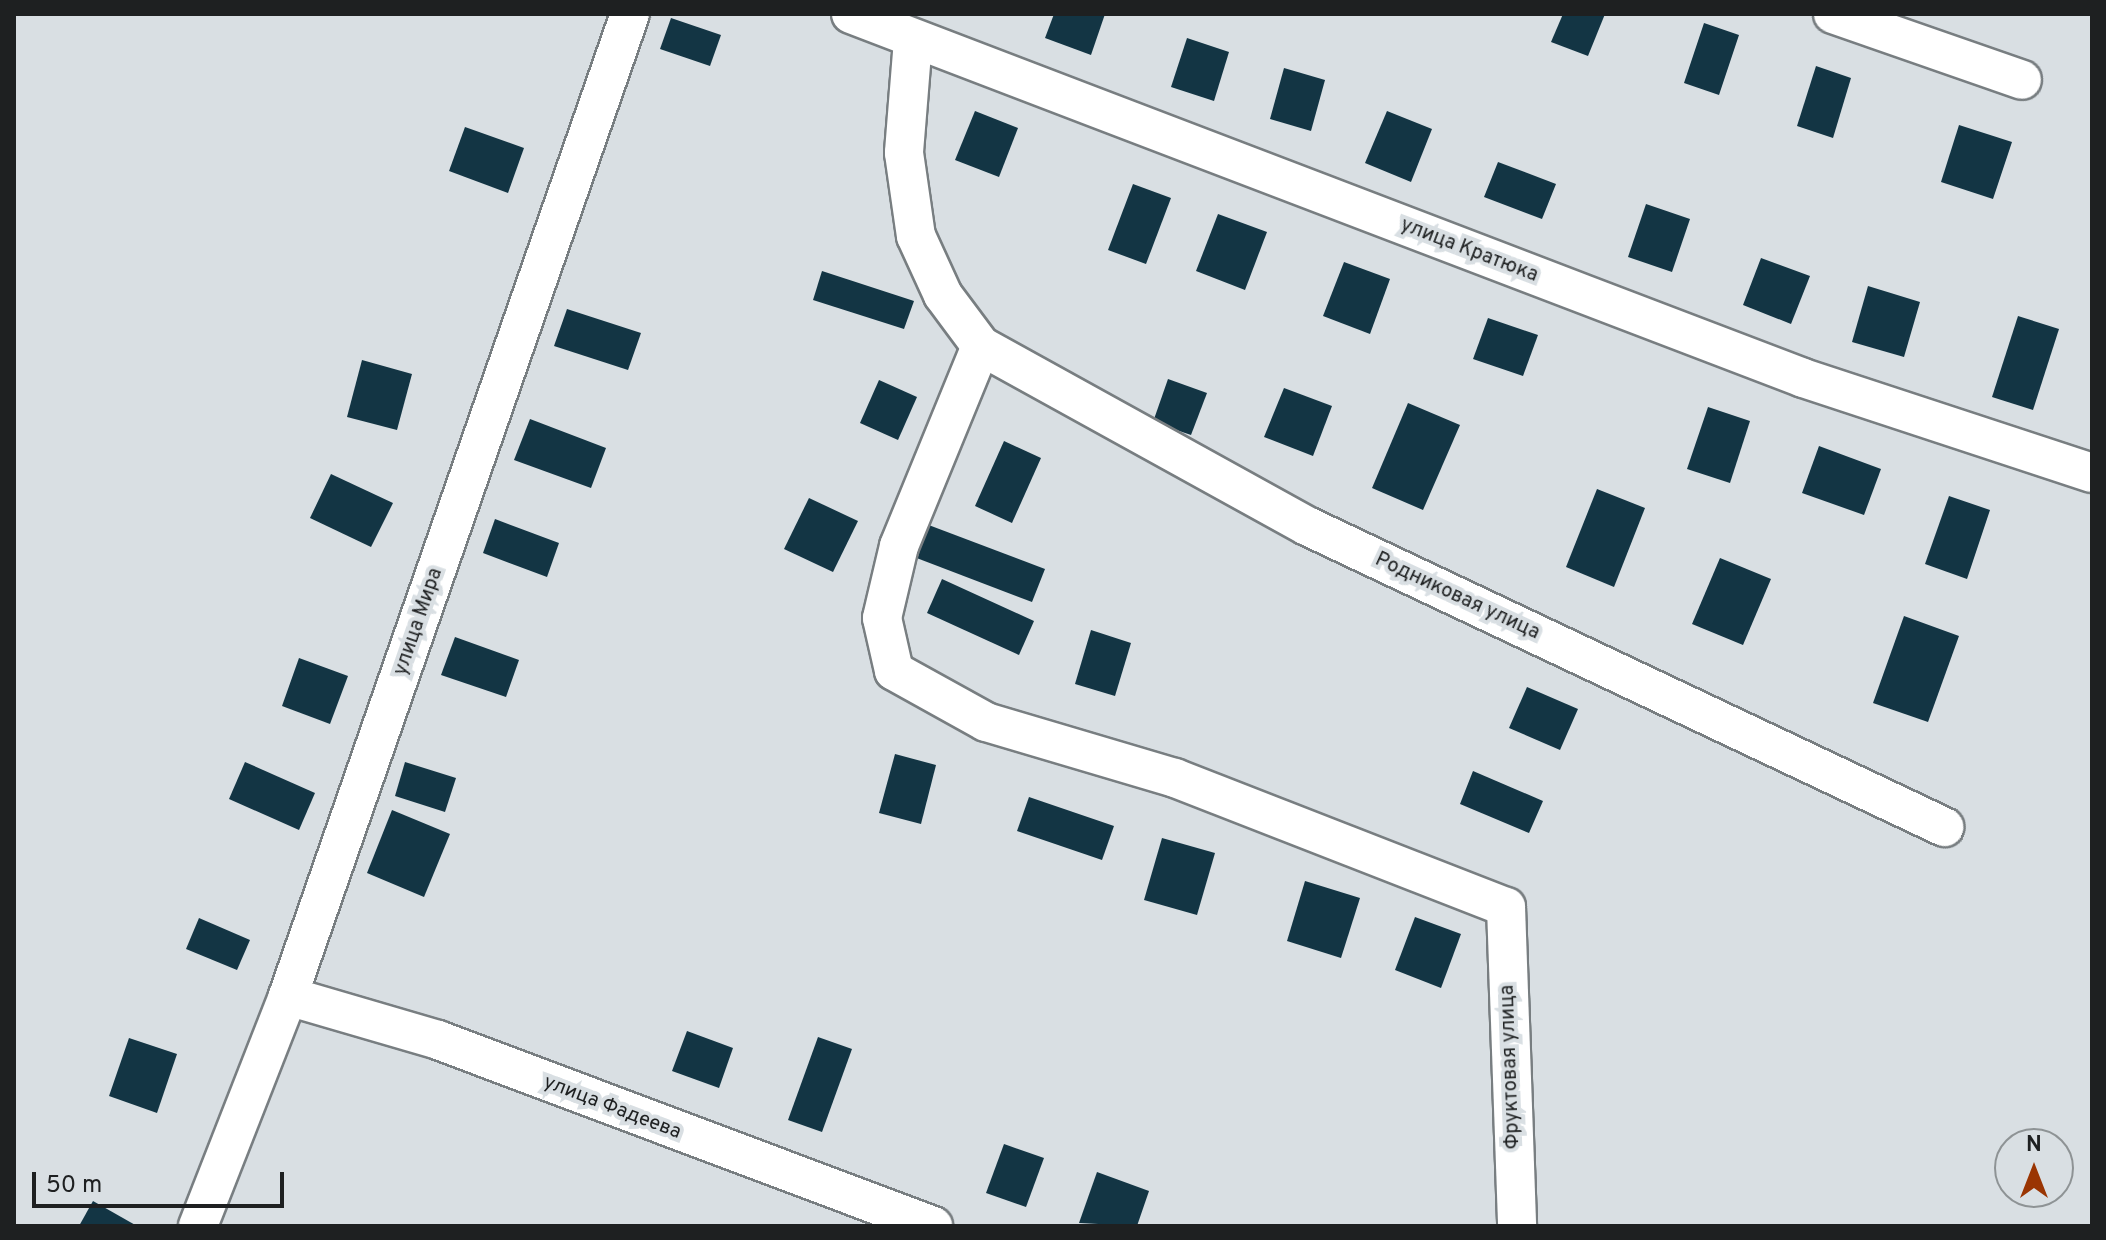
<!DOCTYPE html>
<meta charset="utf-8">
<style>
body{margin:0}
#map{position:relative;width:2106px;height:1240px;overflow:hidden;background:#d9dfe3;font-family:Overpass,sans-serif}
div>[style]{position:absolute}
.building>*{inset:0;background:#133544}
.roads{filter:drop-shadow(2px 0 #787e81) drop-shadow(-2px 0 #787e81) drop-shadow(0 2px #787e81) drop-shadow(0 -2px #787e81)}
.minor>*{height:38px;margin:-19px;padding:0 19px;transform-origin:19px;border-radius:19px;background:#fff}
span{translate:-50% -50%;white-space:nowrap;text-align:center;line-height:1.15;-webkit-text-stroke:8px #d9dfe3;paint-order:stroke}
.street-label{font-size:20px;color:#1e2021}
.frame{position:absolute;inset:0;border:16px solid #1e2021;pointer-events:none}
.north{position:absolute;left:1994px;top:1128px;width:80px;height:80px;box-sizing:border-box;background:#d9dfe3;border:2px solid #8e9395;border-radius:50%;rotate:0deg;font-size:22px;font-weight:700;line-height:32px;text-align:center;color:#1e2021}
.north::after{content:'';display:block;margin:auto;width:28px;height:36px;background:#9a3503;clip-path:polygon(50% 0,100% 100%,50% 72%,0 100%)}
.scale{position:absolute;left:32px;top:1172px;width:252px;height:36px;box-sizing:border-box;border:4px solid #1e2021;border-top:0;padding-left:10px;font-size:24px;line-height:28px;white-space:nowrap;color:#1e2021;-webkit-text-stroke:6px #d9dfe3;paint-order:stroke}
</style>
<div id="map">
<div class="building">
<i style="clip-path:polygon(1054px 14px,1105px 14px,1091px 55px,1045px 38px)"></i>
<i style="clip-path:polygon(1563px 14px,1605px 14px,1588px 56px,1551px 42px)"></i>
<i style="clip-path:polygon(671px 18px,721px 35px,710px 66px,660px 49px)"></i>
<i style="clip-path:polygon(1704px 23px,1739px 35px,1719px 95px,1684px 83px)"></i>
<i style="clip-path:polygon(1187px 38px,1229px 52px,1214px 101px,1171px 87px)"></i>
<i style="clip-path:polygon(1816px 66px,1851px 78px,1833px 138px,1797px 126px)"></i>
<i style="clip-path:polygon(1284px 68px,1325px 80px,1311px 131px,1270px 119px)"></i>
<i style="clip-path:polygon(975px 111px,1018px 128px,999px 177px,955px 160px)"></i>
<i style="clip-path:polygon(1387px 111px,1432px 129px,1411px 182px,1365px 163px)"></i>
<i style="clip-path:polygon(1959px 125px,2012px 142px,1993px 199px,1941px 182px)"></i>
<i style="clip-path:polygon(465px 127px,524px 148px,508px 193px,449px 171px)"></i>
<i style="clip-path:polygon(1498px 162px,1556px 184px,1542px 219px,1484px 197px)"></i>
<i style="clip-path:polygon(1133px 184px,1171px 198px,1146px 264px,1108px 250px)"></i>
<i style="clip-path:polygon(1646px 204px,1690px 219px,1672px 272px,1628px 257px)"></i>
<i style="clip-path:polygon(1218px 214px,1267px 232px,1245px 290px,1196px 271px)"></i>
<i style="clip-path:polygon(1761px 258px,1810px 276px,1791px 324px,1743px 305px)"></i>
<i style="clip-path:polygon(1344px 262px,1390px 279px,1370px 334px,1323px 316px)"></i>
<i style="clip-path:polygon(822px 271px,914px 301px,904px 329px,813px 300px)"></i>
<i style="clip-path:polygon(1868px 286px,1920px 302px,1904px 357px,1852px 342px)"></i>
<i style="clip-path:polygon(567px 309px,641px 333px,628px 370px,554px 346px)"></i>
<i style="clip-path:polygon(2018px 316px,2059px 329px,2033px 410px,1992px 397px)"></i>
<i style="clip-path:polygon(1488px 318px,1538px 335px,1523px 376px,1473px 359px)"></i>
<i style="clip-path:polygon(362px 360px,412px 374px,397px 430px,347px 417px)"></i>
<i style="clip-path:polygon(1168px 379px,1207px 393px,1191px 435px,1153px 422px)"></i>
<i style="clip-path:polygon(879px 380px,917px 397px,898px 440px,860px 423px)"></i>
<i style="clip-path:polygon(1284px 388px,1332px 406px,1313px 456px,1264px 437px)"></i>
<i style="clip-path:polygon(1408px 403px,1460px 425px,1423px 510px,1372px 488px)"></i>
<i style="clip-path:polygon(1708px 407px,1750px 421px,1730px 483px,1687px 469px)"></i>
<i style="clip-path:polygon(530px 419px,606px 448px,591px 488px,514px 460px)"></i>
<i style="clip-path:polygon(1004px 441px,1041px 458px,1012px 523px,975px 506px)"></i>
<i style="clip-path:polygon(1819px 446px,1881px 469px,1864px 515px,1802px 493px)"></i>
<i style="clip-path:polygon(331px 474px,393px 503px,371px 547px,310px 518px)"></i>
<i style="clip-path:polygon(1597px 489px,1645px 508px,1614px 587px,1566px 567px)"></i>
<i style="clip-path:polygon(1949px 496px,1990px 510px,1967px 579px,1925px 564px)"></i>
<i style="clip-path:polygon(809px 498px,858px 521px,833px 572px,784px 549px)"></i>
<i style="clip-path:polygon(495px 519px,559px 543px,547px 577px,483px 553px)"></i>
<i style="clip-path:polygon(926px 524px,1045px 569px,1032px 602px,914px 557px)"></i>
<i style="clip-path:polygon(1720px 558px,1771px 579px,1743px 645px,1692px 624px)"></i>
<i style="clip-path:polygon(942px 579px,1034px 621px,1019px 655px,927px 613px)"></i>
<i style="clip-path:polygon(1904px 616px,1959px 636px,1928px 722px,1873px 703px)"></i>
<i style="clip-path:polygon(1091px 630px,1131px 643px,1115px 696px,1075px 684px)"></i>
<i style="clip-path:polygon(455px 637px,519px 660px,506px 697px,441px 675px)"></i>
<i style="clip-path:polygon(299px 658px,348px 676px,330px 724px,282px 706px)"></i>
<i style="clip-path:polygon(1527px 687px,1578px 709px,1560px 750px,1509px 728px)"></i>
<i style="clip-path:polygon(895px 754px,936px 765px,921px 824px,879px 813px)"></i>
<i style="clip-path:polygon(245px 762px,315px 793px,299px 830px,229px 799px)"></i>
<i style="clip-path:polygon(405px 762px,456px 778px,445px 812px,395px 796px)"></i>
<i style="clip-path:polygon(1473px 771px,1543px 801px,1529px 833px,1460px 804px)"></i>
<i style="clip-path:polygon(1029px 797px,1114px 826px,1102px 860px,1017px 831px)"></i>
<i style="clip-path:polygon(392px 810px,450px 834px,424px 897px,367px 873px)"></i>
<i style="clip-path:polygon(1162px 838px,1215px 853px,1197px 915px,1144px 900px)"></i>
<i style="clip-path:polygon(1305px 881px,1360px 898px,1341px 958px,1287px 941px)"></i>
<i style="clip-path:polygon(1415px 917px,1461px 934px,1441px 988px,1395px 970px)"></i>
<i style="clip-path:polygon(199px 918px,250px 940px,237px 970px,186px 949px)"></i>
<i style="clip-path:polygon(687px 1031px,733px 1048px,719px 1088px,672px 1071px)"></i>
<i style="clip-path:polygon(818px 1037px,852px 1049px,822px 1132px,788px 1120px)"></i>
<i style="clip-path:polygon(129px 1038px,177px 1054px,157px 1113px,109px 1096px)"></i>
<i style="clip-path:polygon(1004px 1144px,1044px 1158px,1026px 1207px,986px 1193px)"></i>
<i style="clip-path:polygon(1097px 1172px,1149px 1191px,1137px 1226px,1079px 1223px)"></i>
<i style="clip-path:polygon(93px 1201px,137px 1226px,79px 1226px)"></i>
</div>
<div class="roads">
<div class="minor">
<i style="left:851px;top:14px;width:1019px;rotate:20.92deg"></i>
<i style="left:1803px;top:378px;width:304px;rotate:18.2deg"></i>
<i style="left:1833px;top:14px;width:200px;rotate:19.2deg"></i>
<i style="left:913px;top:40px;width:113px;rotate:94.6deg"></i>
<i style="left:904px;top:153px;width:84px;rotate:81.8deg"></i>
<i style="left:916px;top:236px;width:65px;rotate:65.4deg"></i>
<i style="left:943px;top:295px;width:64px;rotate:53.3deg"></i>
<i style="left:981px;top:346px;width:372px;rotate:28.9deg"></i>
<i style="left:1307px;top:526px;width:705px;rotate:25.29deg"></i>
<i style="left:981px;top:346px;width:216px;rotate:112.3deg"></i>
<i style="left:899px;top:546px;width:74px;rotate:103.3deg"></i>
<i style="left:882px;top:618px;width:54px;rotate:77.2deg"></i>
<i style="left:894px;top:671px;width:105px;rotate:29deg"></i>
<i style="left:986px;top:722px;width:197px;rotate:16.5deg"></i>
<i style="left:1175px;top:778px;width:355px;rotate:21.3deg"></i>
<i style="left:1506px;top:907px;width:319px;rotate:88deg"></i>
<i style="left:288px;top:996px;width:156px;rotate:16.3deg"></i>
<i style="left:438px;top:1040px;width:529px;rotate:20.59deg"></i>
<i style="left:198px;top:1226px;width:247px;rotate:-68.6deg"></i>
<i style="left:288px;top:996px;width:1040px;rotate:-70.8deg"></i>
</div>
</div>
<div class="street-label">
<span style="left:1469px;top:251px;rotate:21deg">улица Кратюка</span>
<span style="left:1457px;top:597px;rotate:25deg">Родниковая улица</span>
<span style="left:419px;top:622px;rotate:-71deg">улица Мира</span>
<span style="left:1511px;top:1067px;rotate:-92deg">Фруктовая улица</span>
<span style="left:612px;top:1108px;rotate:21deg">улица Фадеева</span>
</div>
<div class="frame"></div>
<div class="north">N</div>
<div class="scale">50 m</div>
</div>
